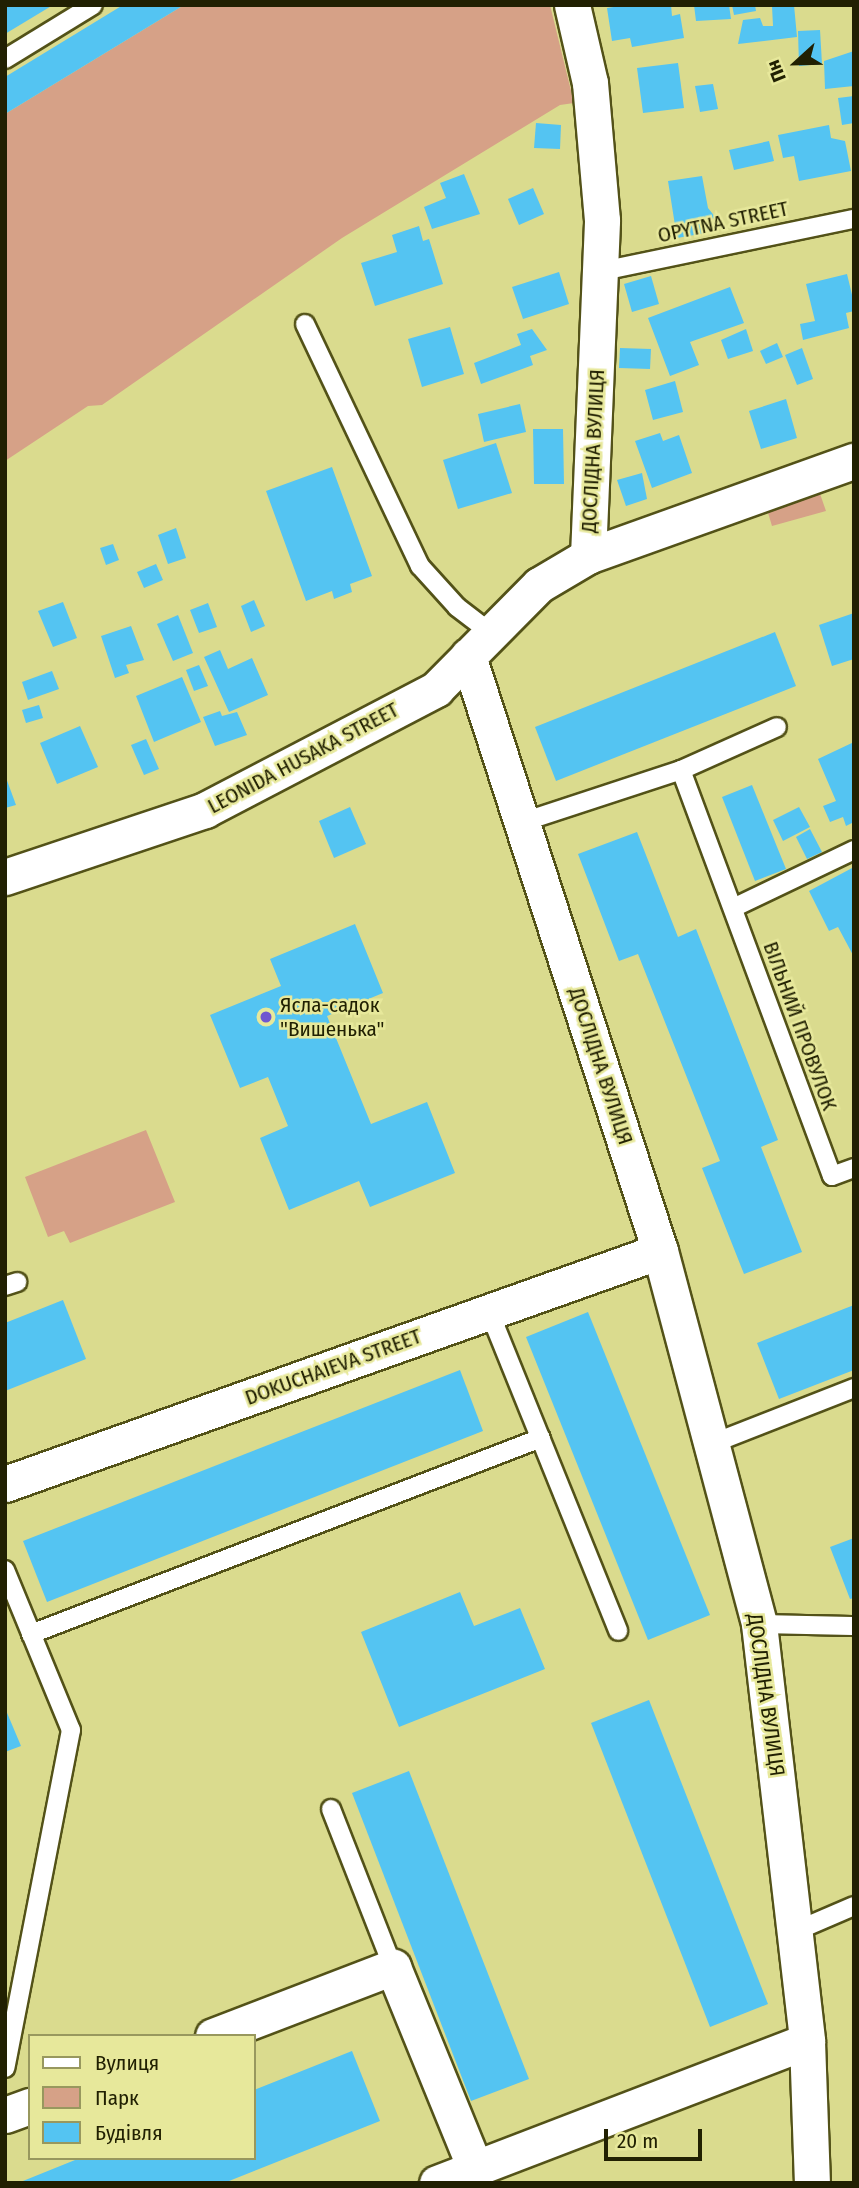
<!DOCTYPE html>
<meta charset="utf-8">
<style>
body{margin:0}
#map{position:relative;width:859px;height:2188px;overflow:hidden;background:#dadb8e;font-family:"Fira Sans Condensed",sans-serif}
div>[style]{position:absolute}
.green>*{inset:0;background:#d6a187}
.building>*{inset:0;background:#54c4f2}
.roads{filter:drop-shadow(2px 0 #535218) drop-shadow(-2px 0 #535218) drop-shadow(0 2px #535218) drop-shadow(0 -2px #535218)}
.service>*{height:18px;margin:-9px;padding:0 9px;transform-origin:9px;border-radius:9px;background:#fff}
.minor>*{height:35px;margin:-17.5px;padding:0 17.5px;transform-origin:17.5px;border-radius:17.5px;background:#fff}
.dots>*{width:19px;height:19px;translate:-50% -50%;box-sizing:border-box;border:4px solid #e7e89b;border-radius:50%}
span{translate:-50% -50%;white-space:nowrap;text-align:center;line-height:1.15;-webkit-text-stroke:5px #e7e89b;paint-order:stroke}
.street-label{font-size:21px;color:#212002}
.poi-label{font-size:21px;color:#212002}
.left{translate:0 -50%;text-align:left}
.frame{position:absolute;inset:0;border:7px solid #212002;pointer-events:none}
.legend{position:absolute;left:28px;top:2034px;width:228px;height:126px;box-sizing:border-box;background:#e7e89b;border:2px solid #98985e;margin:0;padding:9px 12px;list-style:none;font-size:21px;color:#212002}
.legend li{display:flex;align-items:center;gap:14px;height:35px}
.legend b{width:35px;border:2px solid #98985e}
.north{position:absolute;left:761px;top:28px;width:70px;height:70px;-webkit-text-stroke:5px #e7e89b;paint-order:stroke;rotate:248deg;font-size:19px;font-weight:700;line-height:28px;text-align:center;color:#212002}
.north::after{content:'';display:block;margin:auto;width:24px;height:32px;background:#212002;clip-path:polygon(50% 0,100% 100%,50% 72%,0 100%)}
.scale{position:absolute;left:604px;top:2129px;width:98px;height:32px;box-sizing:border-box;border:4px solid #212002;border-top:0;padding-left:9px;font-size:21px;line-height:24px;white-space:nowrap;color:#212002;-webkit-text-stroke:5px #e7e89b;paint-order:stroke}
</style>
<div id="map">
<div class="green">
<i style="clip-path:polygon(184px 5px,550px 5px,574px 103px,560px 105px,342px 238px,102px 405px,88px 406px,5px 461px,5px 114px)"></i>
<i style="clip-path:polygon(818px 488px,826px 511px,772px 526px,766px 506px)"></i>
<i style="clip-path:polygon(146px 1130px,175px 1202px,70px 1243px,64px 1231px,48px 1237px,25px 1177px)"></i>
</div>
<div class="building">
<i style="clip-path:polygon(5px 5px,53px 5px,5px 34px)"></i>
<i style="clip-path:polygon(123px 5px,184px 5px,5px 114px,5px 77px)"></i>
<i style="clip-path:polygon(627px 5px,671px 5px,672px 16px,680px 14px,684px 38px,632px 47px,630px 38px,612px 41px,607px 8px)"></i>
<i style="clip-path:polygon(694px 5px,729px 5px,731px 19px,696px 21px)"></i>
<i style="clip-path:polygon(732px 5px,755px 5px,756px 11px,734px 15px)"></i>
<i style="clip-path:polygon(794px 5px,797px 37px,738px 44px,743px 20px,760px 18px,763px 26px,773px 26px,772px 6px)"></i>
<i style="clip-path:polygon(820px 30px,822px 64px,799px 66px,798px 31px)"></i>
<i style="clip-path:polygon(854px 51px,854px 86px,825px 89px,824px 61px)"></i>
<i style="clip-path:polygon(678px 63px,684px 108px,643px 113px,637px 68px)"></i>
<i style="clip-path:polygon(713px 84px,718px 109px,700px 112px,695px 86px)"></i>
<i style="clip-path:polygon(854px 96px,854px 123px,842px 125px,838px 98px)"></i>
<i style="clip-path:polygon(536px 123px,561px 125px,560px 149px,534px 148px)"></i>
<i style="clip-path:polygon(829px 125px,831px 138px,845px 141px,851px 171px,799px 181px,794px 156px,783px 158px,778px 135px)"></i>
<i style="clip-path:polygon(769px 141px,774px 161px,734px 170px,729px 150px)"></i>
<i style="clip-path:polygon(464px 174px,480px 214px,432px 229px,424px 207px,446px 198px,440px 183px)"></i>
<i style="clip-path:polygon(702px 176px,708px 208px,716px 218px,704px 221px,706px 233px,677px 238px,668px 181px)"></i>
<i style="clip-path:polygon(533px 188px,544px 214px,519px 225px,508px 199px)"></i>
<i style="clip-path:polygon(419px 226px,423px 241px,429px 239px,443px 284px,375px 306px,361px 263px,397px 252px,392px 235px)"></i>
<i style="clip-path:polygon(559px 272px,569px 304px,523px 319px,512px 287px)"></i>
<i style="clip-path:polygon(847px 274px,854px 303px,854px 311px,846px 313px,849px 328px,803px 340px,800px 324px,815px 321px,806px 284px)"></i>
<i style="clip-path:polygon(651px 276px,659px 304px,632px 312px,624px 284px)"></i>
<i style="clip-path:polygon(730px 287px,744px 323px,690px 342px,699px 365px,670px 376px,648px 318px)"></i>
<i style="clip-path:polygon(450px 327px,464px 374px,422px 387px,408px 339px)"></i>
<i style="clip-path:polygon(532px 329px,547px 350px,530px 356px,533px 365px,481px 384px,474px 363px,521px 345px,517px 334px)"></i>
<i style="clip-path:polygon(746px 329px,753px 351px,728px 359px,721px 340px)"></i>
<i style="clip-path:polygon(777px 343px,783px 357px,766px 364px,760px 351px)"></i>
<i style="clip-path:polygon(620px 348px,651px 349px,650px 369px,619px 368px)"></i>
<i style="clip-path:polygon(802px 348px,813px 379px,797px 385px,785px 355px)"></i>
<i style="clip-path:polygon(675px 381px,683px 412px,653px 420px,645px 390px)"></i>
<i style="clip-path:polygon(786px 399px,797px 438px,761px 449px,749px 411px)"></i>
<i style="clip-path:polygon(520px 404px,526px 432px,484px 442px,478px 414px)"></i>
<i style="clip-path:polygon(533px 429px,563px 429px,564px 484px,534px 484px)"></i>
<i style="clip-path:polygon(660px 433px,663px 441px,679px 435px,692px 473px,652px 488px,635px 441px)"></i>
<i style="clip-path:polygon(496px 443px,512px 493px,458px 509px,443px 460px)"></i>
<i style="clip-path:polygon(332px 467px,372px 576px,350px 584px,352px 592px,334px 599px,332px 591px,306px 601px,266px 491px)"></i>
<i style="clip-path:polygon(642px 473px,647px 499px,626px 506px,617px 480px)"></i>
<i style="clip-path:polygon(176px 528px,186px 558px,168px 564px,158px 535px)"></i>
<i style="clip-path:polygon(113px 544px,119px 560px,106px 565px,100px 548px)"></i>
<i style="clip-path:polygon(156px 564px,163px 580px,144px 588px,137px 572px)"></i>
<i style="clip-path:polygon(254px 600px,265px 626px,251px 632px,241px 606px)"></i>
<i style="clip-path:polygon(63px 602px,77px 638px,53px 647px,38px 611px)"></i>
<i style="clip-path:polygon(208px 603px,217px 627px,199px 633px,190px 610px)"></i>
<i style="clip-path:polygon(854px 613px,854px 659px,832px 666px,819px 625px)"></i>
<i style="clip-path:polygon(178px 615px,193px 653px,173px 661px,157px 624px)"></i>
<i style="clip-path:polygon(131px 626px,144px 660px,126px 665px,129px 673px,115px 678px,101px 636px)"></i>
<i style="clip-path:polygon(775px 632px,796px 686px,556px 781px,535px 727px)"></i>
<i style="clip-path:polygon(220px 650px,228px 669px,252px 658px,268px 695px,229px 712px,204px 657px)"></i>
<i style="clip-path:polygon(199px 665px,208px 686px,194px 691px,186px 670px)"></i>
<i style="clip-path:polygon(52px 671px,59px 689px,28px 700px,22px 682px)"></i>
<i style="clip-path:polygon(182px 677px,201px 722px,154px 742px,136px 696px)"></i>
<i style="clip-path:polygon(39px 705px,43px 718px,26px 723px,22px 710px)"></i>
<i style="clip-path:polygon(220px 711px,222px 716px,237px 712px,247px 735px,215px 746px,203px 717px)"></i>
<i style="clip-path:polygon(80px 726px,98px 767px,57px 784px,40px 743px)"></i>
<i style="clip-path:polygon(146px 739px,159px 769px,144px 775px,131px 745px)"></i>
<i style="clip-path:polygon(854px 742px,854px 822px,846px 826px,843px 817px,830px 822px,823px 806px,836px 801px,818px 759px)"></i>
<i style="clip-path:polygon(5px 775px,16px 805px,5px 808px)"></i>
<i style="clip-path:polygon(752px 785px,786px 869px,755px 881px,722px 797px)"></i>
<i style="clip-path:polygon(350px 807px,366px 844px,334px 858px,319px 821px)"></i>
<i style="clip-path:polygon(799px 807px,810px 827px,783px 841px,773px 820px)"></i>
<i style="clip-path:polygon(810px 829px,822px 852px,807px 859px,796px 837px)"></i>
<i style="clip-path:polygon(637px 832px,678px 937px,696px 929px,778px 1140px,761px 1147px,802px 1252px,744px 1274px,702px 1168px,720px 1161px,638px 954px,619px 961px,578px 854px)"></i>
<i style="clip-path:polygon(854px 867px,854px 957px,838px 927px,829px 931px,809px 891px)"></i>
<i style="clip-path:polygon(355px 924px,383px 993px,327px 1016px,371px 1124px,427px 1102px,455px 1173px,370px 1207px,359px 1181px,289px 1210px,260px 1138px,288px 1126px,268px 1077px,240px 1088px,210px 1015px,281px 986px,270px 959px)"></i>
<i style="clip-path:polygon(63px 1300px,86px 1359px,5px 1391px,5px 1323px)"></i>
<i style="clip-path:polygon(854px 1305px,854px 1370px,779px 1399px,757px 1343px)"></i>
<i style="clip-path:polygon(588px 1312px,710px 1615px,648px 1640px,526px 1337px)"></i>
<i style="clip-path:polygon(460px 1370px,483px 1431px,47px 1602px,23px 1541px)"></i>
<i style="clip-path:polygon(854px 1538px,854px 1598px,850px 1599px,830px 1547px)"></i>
<i style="clip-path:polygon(460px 1592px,474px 1626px,520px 1608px,545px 1669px,399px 1727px,361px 1632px)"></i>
<i style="clip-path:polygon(649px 1700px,768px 2004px,710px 2027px,591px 1723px)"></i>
<i style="clip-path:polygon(5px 1708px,21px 1746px,5px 1752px)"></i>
<i style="clip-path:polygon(409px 1771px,529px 2079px,471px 2101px,352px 1793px)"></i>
<i style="clip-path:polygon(352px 2051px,380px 2121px,224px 2183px,18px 2183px,80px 2158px,254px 2158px,254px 2090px)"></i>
</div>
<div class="roads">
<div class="service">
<i style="left:5px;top:59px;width:103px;rotate:-31.5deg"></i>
<i style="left:602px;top:271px;width:257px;rotate:-11.7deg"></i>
<i style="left:305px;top:324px;width:268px;rotate:64.6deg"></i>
<i style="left:420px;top:566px;width:55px;rotate:47.9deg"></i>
<i style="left:457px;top:607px;width:43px;rotate:37.4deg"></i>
<i style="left:681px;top:770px;width:105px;rotate:-24.1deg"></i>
<i style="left:523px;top:822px;width:166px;rotate:-18.2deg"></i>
<i style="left:681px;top:770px;width:433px;rotate:69.6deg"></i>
<i style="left:832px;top:1176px;width:23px;rotate:-20deg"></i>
<i style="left:733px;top:908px;width:134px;rotate:-25.6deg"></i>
<i style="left:5px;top:1286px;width:13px;rotate:-18deg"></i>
<i style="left:489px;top:1311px;width:345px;rotate:68deg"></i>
<i style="left:711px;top:1444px;width:154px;rotate:-21.4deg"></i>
<i style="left:5px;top:1570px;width:173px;rotate:67.6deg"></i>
<i style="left:71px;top:1730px;width:344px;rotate:101deg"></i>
<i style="left:759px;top:1624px;width:95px;rotate:1.2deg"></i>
<i style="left:31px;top:1634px;width:546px;rotate:-21.02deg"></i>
<i style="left:331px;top:1809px;width:170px;rotate:68.6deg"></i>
<i style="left:796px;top:1931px;width:63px;rotate:-23.3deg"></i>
</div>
<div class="minor">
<i style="left:588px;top:556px;width:282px;rotate:-19.7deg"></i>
<i style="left:468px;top:656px;width:625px;rotate:72.12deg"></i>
<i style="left:660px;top:1251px;width:386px;rotate:75.1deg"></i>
<i style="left:759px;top:1624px;width:420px;rotate:83.4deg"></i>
<i style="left:807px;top:2041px;width:142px;rotate:88deg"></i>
<i style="left:5px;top:877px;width:211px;rotate:-18.5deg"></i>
<i style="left:205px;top:810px;width:261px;rotate:-27.6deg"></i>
<i style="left:436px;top:689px;width:146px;rotate:-45.3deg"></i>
<i style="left:539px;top:585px;width:57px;rotate:-30.6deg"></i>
<i style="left:588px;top:556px;width:336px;rotate:-87.6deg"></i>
<i style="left:602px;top:220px;width:138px;rotate:-95deg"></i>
<i style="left:590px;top:83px;width:80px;rotate:-103deg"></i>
<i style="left:5px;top:1484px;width:695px;rotate:-19.58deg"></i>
<i style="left:213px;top:2036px;width:193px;rotate:-21deg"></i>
<i style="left:393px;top:1967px;width:217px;rotate:67.8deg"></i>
<i style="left:5px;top:2115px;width:27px;rotate:-20deg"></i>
<i style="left:437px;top:2183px;width:396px;rotate:-21deg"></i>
</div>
</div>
<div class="dots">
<i style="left:266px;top:1017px;background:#7057d1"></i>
</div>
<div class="street-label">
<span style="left:723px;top:222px;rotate:-12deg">OPYTNA STREET</span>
<span style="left:593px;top:451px;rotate:-87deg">ДОСЛІДНА ВУЛИЦЯ</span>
<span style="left:303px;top:758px;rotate:-28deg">LEONIDA HUSAKA STREET</span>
<span style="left:800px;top:1026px;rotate:70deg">ВІЛЬНИЙ ПРОВУЛОК</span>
<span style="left:601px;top:1066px;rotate:72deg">ДОСЛІДНА ВУЛИЦЯ</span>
<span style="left:333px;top:1367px;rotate:-20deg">DOKUCHAIEVA STREET</span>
<span style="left:766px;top:1695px;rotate:82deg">ДОСЛІДНА ВУЛИЦЯ</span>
</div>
<div class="poi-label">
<span class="left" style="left:280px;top:1017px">Ясла-садок<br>"Вишенька"</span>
</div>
<div class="frame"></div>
<ul class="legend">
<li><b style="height:9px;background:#fff"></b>Вулиця</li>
<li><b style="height:19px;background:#d6a187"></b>Парк</li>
<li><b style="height:19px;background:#54c4f2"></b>Будівля</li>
</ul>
<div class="north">Пн</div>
<div class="scale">20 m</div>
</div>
